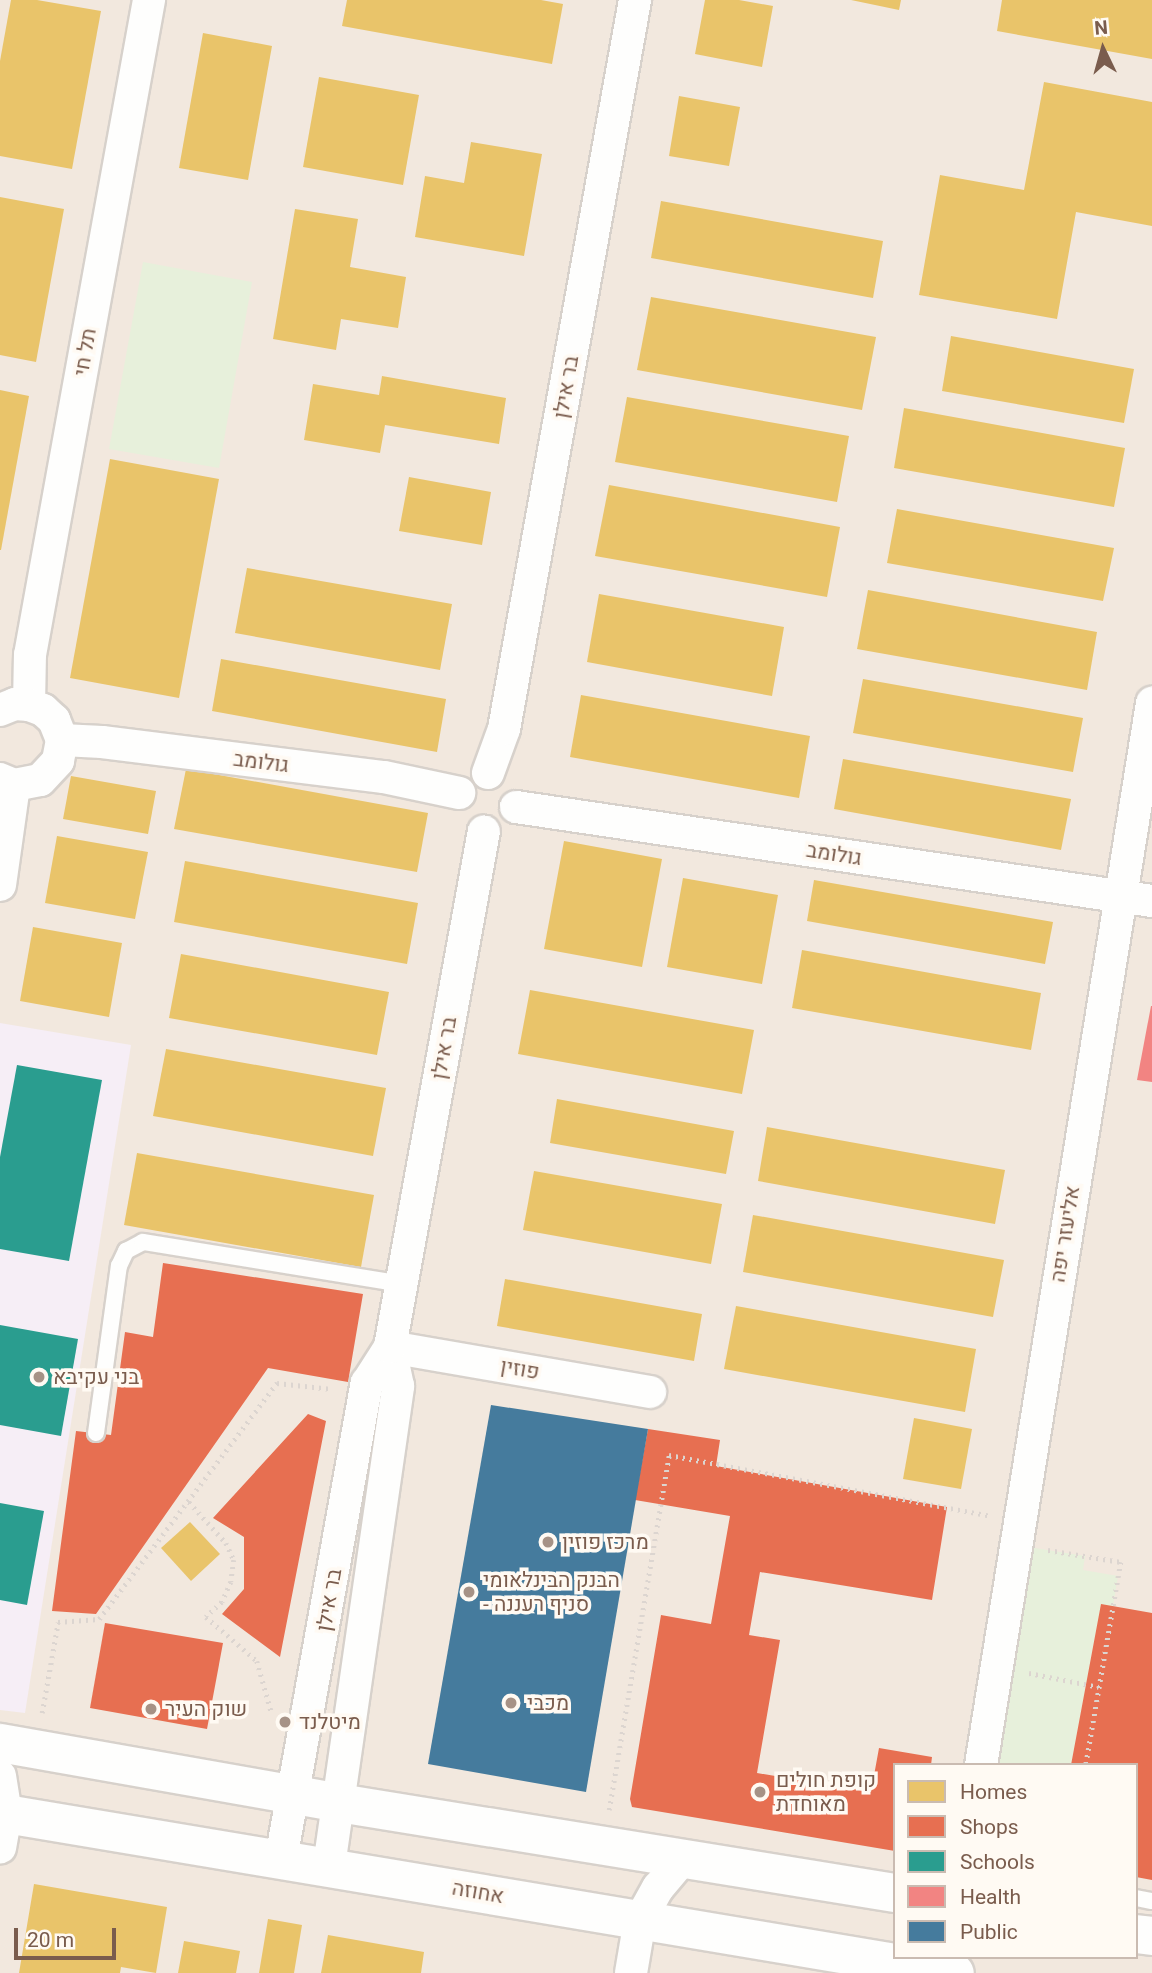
<!DOCTYPE html>
<meta charset="utf-8">
<style>
body{margin:0}
#map{position:relative;width:1152px;height:1973px;overflow:hidden;background:#f9f5f0;font-family:Roboto,Heebo,sans-serif}
div>[style]{position:absolute}
.residential>*{inset:0;background:#f2e8de}
.education>*{inset:0;background:#f6eef6}
.green>*{inset:0;background:#e7f0db}
.homes>*{inset:0;background:#e9c46a}
.shops>*{inset:0;background:#e76f51}
.schools>*{inset:0;background:#2a9d8f}
.health>*{inset:0;background:#f28482}
.public>*{inset:0;background:#457b9d}
.path>*{height:4.5px;margin-top:-2.25px;transform-origin:0;background:repeating-linear-gradient(90deg,#dcd5d0 0 2px,transparent 0 7px)}
.roads{filter:drop-shadow(2px 0 #d7d1cb) drop-shadow(-2px 0 #d7d1cb) drop-shadow(0 2px #d7d1cb) drop-shadow(0 -2px #d7d1cb)}
.lane>*{height:16px;margin:-8px;padding:0 8px;transform-origin:8px;border-radius:8px;background:#fefefd}
.street>*{height:32px;margin:-16px;padding:0 16px;transform-origin:16px;border-radius:16px;background:#fefefd}
.secondary>*{height:38px;margin:-19px;padding:0 19px;transform-origin:19px;border-radius:19px;background:#fefefd}
.dots>*{width:19px;height:19px;translate:-50% -50%;box-sizing:border-box;border:4px solid #fffaf3;border-radius:50%}
span{translate:-50% -50%;white-space:nowrap;text-align:center;line-height:1.15;-webkit-text-stroke:7px #fffaf3;paint-order:stroke}
.street-label{font-size:21px;color:#7a5c4d}
.poi-label{font-size:21px;color:#7a5c4d}
.left{translate:0 -50%;text-align:left}
.legend{position:absolute;left:893px;top:1763px;width:245px;height:196px;box-sizing:border-box;background:#fffaf3;border:2px solid #cabbb1;margin:0;padding:9px 12px;list-style:none;font-size:21px;color:#7a5c4d}
.legend li{display:flex;align-items:center;gap:14px;height:35px}
.legend b{width:35px;border:2px solid #cabbb1}
.north{position:absolute;left:1068px;top:14px;width:70px;height:70px;-webkit-text-stroke:5px #fffaf3;paint-order:stroke;rotate:355deg;font-size:19px;font-weight:700;line-height:28px;text-align:center;color:#7a5c4d}
.north::after{content:'';display:block;margin:auto;width:24px;height:32px;background:#7a5c4d;clip-path:polygon(50% 0,100% 100%,50% 72%,0 100%)}
.scale{position:absolute;left:14px;top:1928px;width:102px;height:32px;box-sizing:border-box;border:4px solid #7a5c4d;border-top:0;padding-left:9px;font-size:21px;line-height:24px;white-space:nowrap;color:#7a5c4d;-webkit-text-stroke:5px #fffaf3;paint-order:stroke}
</style>
<div id="map">
<div class="residential">
<i style="clip-path:polygon(evenodd,0 0,1152px 0,1152px 1973px,0 1973px,0 0,895px 1765px,1136px 1765px,1136px 1957px,895px 1957px,895px 1765px)"></i>
</div>
<div class="education">
<i style="clip-path:polygon(0 1023px,131px 1045px,25px 1713px,0 1710px)"></i>
</div>
<div class="green">
<i style="clip-path:polygon(143px 262px,252px 282px,219px 468px,109px 449px)"></i>
<i style="clip-path:polygon(1016px 1545px,1085px 1556px,1083px 1570px,1118px 1576px,1113px 1606px,1101px 1605px,1071px 1765px,981px 1765px)"></i>
</div>
<div class="homes">
<i style="clip-path:polygon(11px 0,37px 0,101px 11px,72px 169px,0 156px,0 61px)"></i>
<i style="clip-path:polygon(347px 0,541px 0,563px 4px,552px 64px,342px 26px)"></i>
<i style="clip-path:polygon(705px 0,739px 0,773px 6px,762px 67px,695px 54px)"></i>
<i style="clip-path:polygon(851px 0,901px 0,899px 10px)"></i>
<i style="clip-path:polygon(1002px 0,1152px 0,1152px 59px,997px 31px)"></i>
<i style="clip-path:polygon(203px 33px,272px 46px,248px 180px,179px 168px)"></i>
<i style="clip-path:polygon(319px 77px,419px 95px,403px 185px,303px 167px)"></i>
<i style="clip-path:polygon(1044px 82px,1152px 102px,1152px 226px,1076px 212px,1057px 319px,919px 295px,940px 175px,1024px 190px)"></i>
<i style="clip-path:polygon(679px 96px,740px 107px,729px 166px,669px 156px)"></i>
<i style="clip-path:polygon(471px 142px,542px 154px,524px 256px,415px 237px,425px 176px,464px 183px)"></i>
<i style="clip-path:polygon(0 197px,64px 209px,36px 362px,0 355px)"></i>
<i style="clip-path:polygon(661px 201px,883px 241px,873px 298px,651px 258px)"></i>
<i style="clip-path:polygon(295px 209px,358px 219px,350px 267px,406px 277px,398px 328px,341px 319px,336px 350px,273px 339px)"></i>
<i style="clip-path:polygon(651px 297px,876px 337px,862px 410px,637px 370px)"></i>
<i style="clip-path:polygon(951px 336px,1134px 369px,1124px 423px,942px 391px)"></i>
<i style="clip-path:polygon(382px 376px,506px 398px,499px 444px,385px 425px,380px 453px,304px 440px,313px 384px,379px 395px)"></i>
<i style="clip-path:polygon(0 390px,29px 396px,1px 550px,0 550px)"></i>
<i style="clip-path:polygon(627px 397px,849px 436px,837px 502px,615px 462px)"></i>
<i style="clip-path:polygon(904px 408px,1125px 448px,1114px 507px,894px 468px)"></i>
<i style="clip-path:polygon(110px 459px,219px 479px,179px 698px,70px 678px)"></i>
<i style="clip-path:polygon(409px 477px,491px 492px,482px 545px,399px 531px)"></i>
<i style="clip-path:polygon(609px 485px,840px 527px,827px 597px,595px 556px)"></i>
<i style="clip-path:polygon(897px 509px,1114px 548px,1103px 601px,887px 563px)"></i>
<i style="clip-path:polygon(247px 568px,452px 604px,440px 670px,235px 633px)"></i>
<i style="clip-path:polygon(868px 590px,1097px 632px,1087px 690px,857px 649px)"></i>
<i style="clip-path:polygon(599px 594px,784px 627px,772px 696px,587px 662px)"></i>
<i style="clip-path:polygon(221px 659px,446px 699px,437px 752px,212px 711px)"></i>
<i style="clip-path:polygon(863px 679px,1083px 718px,1073px 772px,853px 733px)"></i>
<i style="clip-path:polygon(581px 695px,810px 736px,799px 798px,570px 757px)"></i>
<i style="clip-path:polygon(843px 759px,1071px 799px,1061px 850px,834px 809px)"></i>
<i style="clip-path:polygon(186px 769px,428px 813px,417px 872px,174px 829px)"></i>
<i style="clip-path:polygon(71px 776px,156px 791px,148px 834px,63px 819px)"></i>
<i style="clip-path:polygon(57px 836px,148px 852px,135px 919px,45px 903px)"></i>
<i style="clip-path:polygon(564px 841px,662px 859px,642px 967px,544px 949px)"></i>
<i style="clip-path:polygon(185px 861px,418px 903px,407px 964px,174px 922px)"></i>
<i style="clip-path:polygon(683px 878px,778px 895px,762px 984px,667px 967px)"></i>
<i style="clip-path:polygon(814px 880px,1053px 922px,1045px 964px,807px 921px)"></i>
<i style="clip-path:polygon(33px 927px,122px 943px,109px 1017px,20px 1001px)"></i>
<i style="clip-path:polygon(802px 950px,1041px 993px,1031px 1050px,792px 1008px)"></i>
<i style="clip-path:polygon(181px 954px,389px 992px,377px 1055px,169px 1018px)"></i>
<i style="clip-path:polygon(530px 990px,754px 1030px,742px 1094px,518px 1054px)"></i>
<i style="clip-path:polygon(166px 1049px,386px 1088px,373px 1156px,153px 1116px)"></i>
<i style="clip-path:polygon(557px 1099px,734px 1131px,726px 1174px,550px 1143px)"></i>
<i style="clip-path:polygon(767px 1127px,1005px 1170px,995px 1224px,758px 1181px)"></i>
<i style="clip-path:polygon(137px 1153px,374px 1195px,361px 1267px,124px 1225px)"></i>
<i style="clip-path:polygon(534px 1171px,722px 1204px,711px 1264px,523px 1230px)"></i>
<i style="clip-path:polygon(753px 1215px,1004px 1260px,993px 1317px,743px 1272px)"></i>
<i style="clip-path:polygon(505px 1279px,702px 1314px,694px 1361px,497px 1326px)"></i>
<i style="clip-path:polygon(736px 1306px,976px 1349px,965px 1412px,724px 1369px)"></i>
<i style="clip-path:polygon(914px 1418px,972px 1429px,961px 1489px,903px 1479px)"></i>
<i style="clip-path:polygon(190px 1522px,220px 1554px,191px 1581px,161px 1548px)"></i>
<i style="clip-path:polygon(34px 1884px,167px 1907px,156px 1973px,121px 1967px,120px 1973px,19px 1973px)"></i>
<i style="clip-path:polygon(268px 1919px,302px 1925px,294px 1973px,259px 1973px)"></i>
<i style="clip-path:polygon(328px 1935px,424px 1952px,421px 1973px,321px 1973px)"></i>
<i style="clip-path:polygon(184px 1941px,240px 1951px,236px 1973px,178px 1973px)"></i>
</div>
<div class="shops">
<i style="clip-path:polygon(163px 1263px,363px 1294px,348px 1382px,268px 1368px,96px 1614px,52px 1611px,76px 1431px,111px 1435px,125px 1332px,153px 1337px)"></i>
<i style="clip-path:polygon(308px 1414px,326px 1421px,280px 1657px,222px 1614px,244px 1589px,244px 1537px,213px 1518px)"></i>
<i style="clip-path:polygon(648px 1429px,720px 1440px,716px 1466px,947px 1507px,932px 1600px,760px 1572px,749px 1635px,780px 1640px,757px 1773px,871px 1792px,879px 1748px,932px 1757px,931px 1765px,895px 1765px,895px 1851px,632px 1807px,630px 1799px,661px 1615px,711px 1624px,730px 1516px,635px 1500px)"></i>
<i style="clip-path:polygon(1101px 1604px,1152px 1613px,1152px 1880px,1136px 1877px,1136px 1765px,1071px 1765px)"></i>
<i style="clip-path:polygon(105px 1623px,223px 1643px,207px 1729px,90px 1708px)"></i>
</div>
<div class="schools">
<i style="clip-path:polygon(17px 1065px,102px 1080px,69px 1261px,0 1249px,0 1157px)"></i>
<i style="clip-path:polygon(0 1325px,78px 1339px,61px 1436px,0 1425px)"></i>
<i style="clip-path:polygon(0 1503px,44px 1511px,27px 1605px,0 1600px)"></i>
</div>
<div class="health">
<i style="clip-path:polygon(1151px 1006px,1152px 1006px,1152px 1082px,1137px 1080px)"></i>
</div>
<div class="public">
<i style="clip-path:polygon(491px 1405px,648px 1429px,586px 1792px,428px 1764px)"></i>
</div>
<div class="path">
<i style="left:189px;top:1502px;width:55px;rotate:47.9deg"></i>
<i style="left:226px;top:1543px;width:19px;rotate:65deg"></i>
<i style="left:234px;top:1560px;width:22px;rotate:98deg"></i>
<i style="left:231px;top:1582px;width:22px;rotate:114deg"></i>
<i style="left:222px;top:1602px;width:22px;rotate:137deg"></i>
<i style="left:206px;top:1617px;width:67px;rotate:40.8deg"></i>
<i style="left:257px;top:1661px;width:55px;rotate:74.2deg"></i>
<i style="left:1048px;top:1550px;width:74px;rotate:9.3deg"></i>
<i style="left:1121px;top:1562px;width:206px;rotate:99.8deg"></i>
<i style="left:1029px;top:1673px;width:71px;rotate:11.3deg"></i>
<i style="left:42px;top:1713px;width:92px;rotate:-80deg"></i>
<i style="left:58px;top:1622px;width:41px;rotate:-4.2deg"></i>
<i style="left:99px;top:1619px;width:296px;rotate:-53deg"></i>
<i style="left:277px;top:1383px;width:55px;rotate:6.2deg"></i>
<i style="left:609px;top:1810px;width:360px;rotate:-80.4deg"></i>
<i style="left:669px;top:1455px;width:325px;rotate:10.7deg"></i>
</div>
<div class="roads">
<div class="lane">
<i style="left:96px;top:1433px;width:169px;rotate:-82.2deg"></i>
<i style="left:119px;top:1266px;width:17px;rotate:-65deg"></i>
<i style="left:126px;top:1251px;width:19px;rotate:-28deg"></i>
<i style="left:143px;top:1242px;width:261px;rotate:9.2deg"></i>
<i style="left:1136px;top:1898px;width:16px;rotate:11deg"></i>
</div>
<div class="street">
<i style="left:29px;top:705px;width:50px;rotate:-88.9deg"></i>
<i style="left:30px;top:655px;width:666px;rotate:-79.7deg"></i>
<i style="left:0;top:710px;width:16px;rotate:-22deg"></i>
<i style="left:15px;top:704px;width:14px;rotate:4deg"></i>
<i style="left:29px;top:705px;width:15px;rotate:20deg"></i>
<i style="left:43px;top:710px;width:15px;rotate:42deg"></i>
<i style="left:54px;top:720px;width:22px;rotate:68deg"></i>
<i style="left:62px;top:740px;width:21px;rotate:101deg"></i>
<i style="left:58px;top:761px;width:26px;rotate:133deg"></i>
<i style="left:40px;top:780px;width:26px;rotate:169deg"></i>
<i style="left:14px;top:785px;width:15px;rotate:-157deg"></i>
<i style="left:62px;top:740px;width:40px;rotate:2.9deg"></i>
<i style="left:102px;top:742px;width:284px;rotate:7.1deg"></i>
<i style="left:384px;top:777px;width:77px;rotate:12deg"></i>
<i style="left:488px;top:773px;width:47px;rotate:-70deg"></i>
<i style="left:504px;top:729px;width:741px;rotate:-79.81deg"></i>
<i style="left:516px;top:807px;width:643px;rotate:8.41deg"></i>
<i style="left:0;top:885px;width:101px;rotate:-82deg"></i>
<i style="left:390px;top:1347px;width:264px;rotate:9.8deg"></i>
<i style="left:981px;top:1765px;width:1076px;rotate:-80.85deg"></i>
<i style="left:0;top:1776px;width:38px;rotate:81deg"></i>
<i style="left:6px;top:1814px;width:34px;rotate:100deg"></i>
<i style="left:281px;top:1859px;width:484px;rotate:-79.8deg"></i>
<i style="left:367px;top:1383px;width:43px;rotate:-57.4deg"></i>
<i style="left:329px;top:1866px;width:485px;rotate:-81.8deg"></i>
<i style="left:398px;top:1386px;width:40px;rotate:-102deg"></i>
<i style="left:390px;top:1347px;width:524px;rotate:-79.68deg"></i>
<i style="left:631px;top:1973px;width:54px;rotate:-80.4deg"></i>
<i style="left:640px;top:1920px;width:37px;rotate:-61deg"></i>
<i style="left:658px;top:1888px;width:40px;rotate:-50deg"></i>
</div>
<div class="secondary">
<i style="left:0;top:1743px;width:344px;rotate:10deg"></i>
<i style="left:339px;top:1803px;width:563px;rotate:9.19deg"></i>
<i style="left:0;top:1813px;width:968px;rotate:9.51deg"></i>
<i style="left:1136px;top:1934px;width:16px;rotate:7deg"></i>
</div>
</div>
<div class="dots">
<i style="left:39px;top:1377px;background:#a69286"></i>
<i style="left:548px;top:1542px;background:#a69286"></i>
<i style="left:469px;top:1592px;background:#a69286"></i>
<i style="left:511px;top:1703px;background:#a69286"></i>
<i style="left:151px;top:1709px;background:#a69286"></i>
<i style="left:285px;top:1722px;background:#a69286"></i>
<i style="left:760px;top:1792px;background:#a69286"></i>
</div>
<div class="street-label">
<span style="left:85px;top:352px;rotate:-80deg">תל חי</span>
<span style="left:566px;top:387px;rotate:-80deg">בר אילן</span>
<span style="left:261px;top:762px;rotate:7deg">גולומב</span>
<span style="left:834px;top:854px;rotate:9deg">גולומב</span>
<span style="left:444px;top:1048px;rotate:-80deg">בר אילן</span>
<span style="left:1065px;top:1234px;rotate:-81deg">אליעזר יפה</span>
<span style="left:520px;top:1369px;rotate:10deg">פוזין</span>
<span style="left:329px;top:1600px;rotate:-80deg">בר אילן</span>
<span style="left:478px;top:1892px;rotate:10deg">אחוזה</span>
</div>
<div class="poi-label">
<span class="left" style="left:53px;top:1377px">בני עקיבא</span>
<span class="left" style="left:562px;top:1542px">מרכז פוזין</span>
<span class="left" style="left:483px;top:1592px">הבנק הבינלאומי<br>- סניף רעננה</span>
<span class="left" style="left:527px;top:1703px">מכבי</span>
<span class="left" style="left:165px;top:1709px">שוק העיר</span>
<span class="left" style="left:299px;top:1722px">מיטלנד</span>
<span class="left" style="left:776px;top:1792px">קופת חולים<br>מאוחדת</span>
</div>
<ul class="legend">
<li><b style="height:19px;background:#e9c46a"></b>Homes</li>
<li><b style="height:19px;background:#e76f51"></b>Shops</li>
<li><b style="height:19px;background:#2a9d8f"></b>Schools</li>
<li><b style="height:19px;background:#f28482"></b>Health</li>
<li><b style="height:19px;background:#457b9d"></b>Public</li>
</ul>
<div class="north">N</div>
<div class="scale">20 m</div>
</div>
